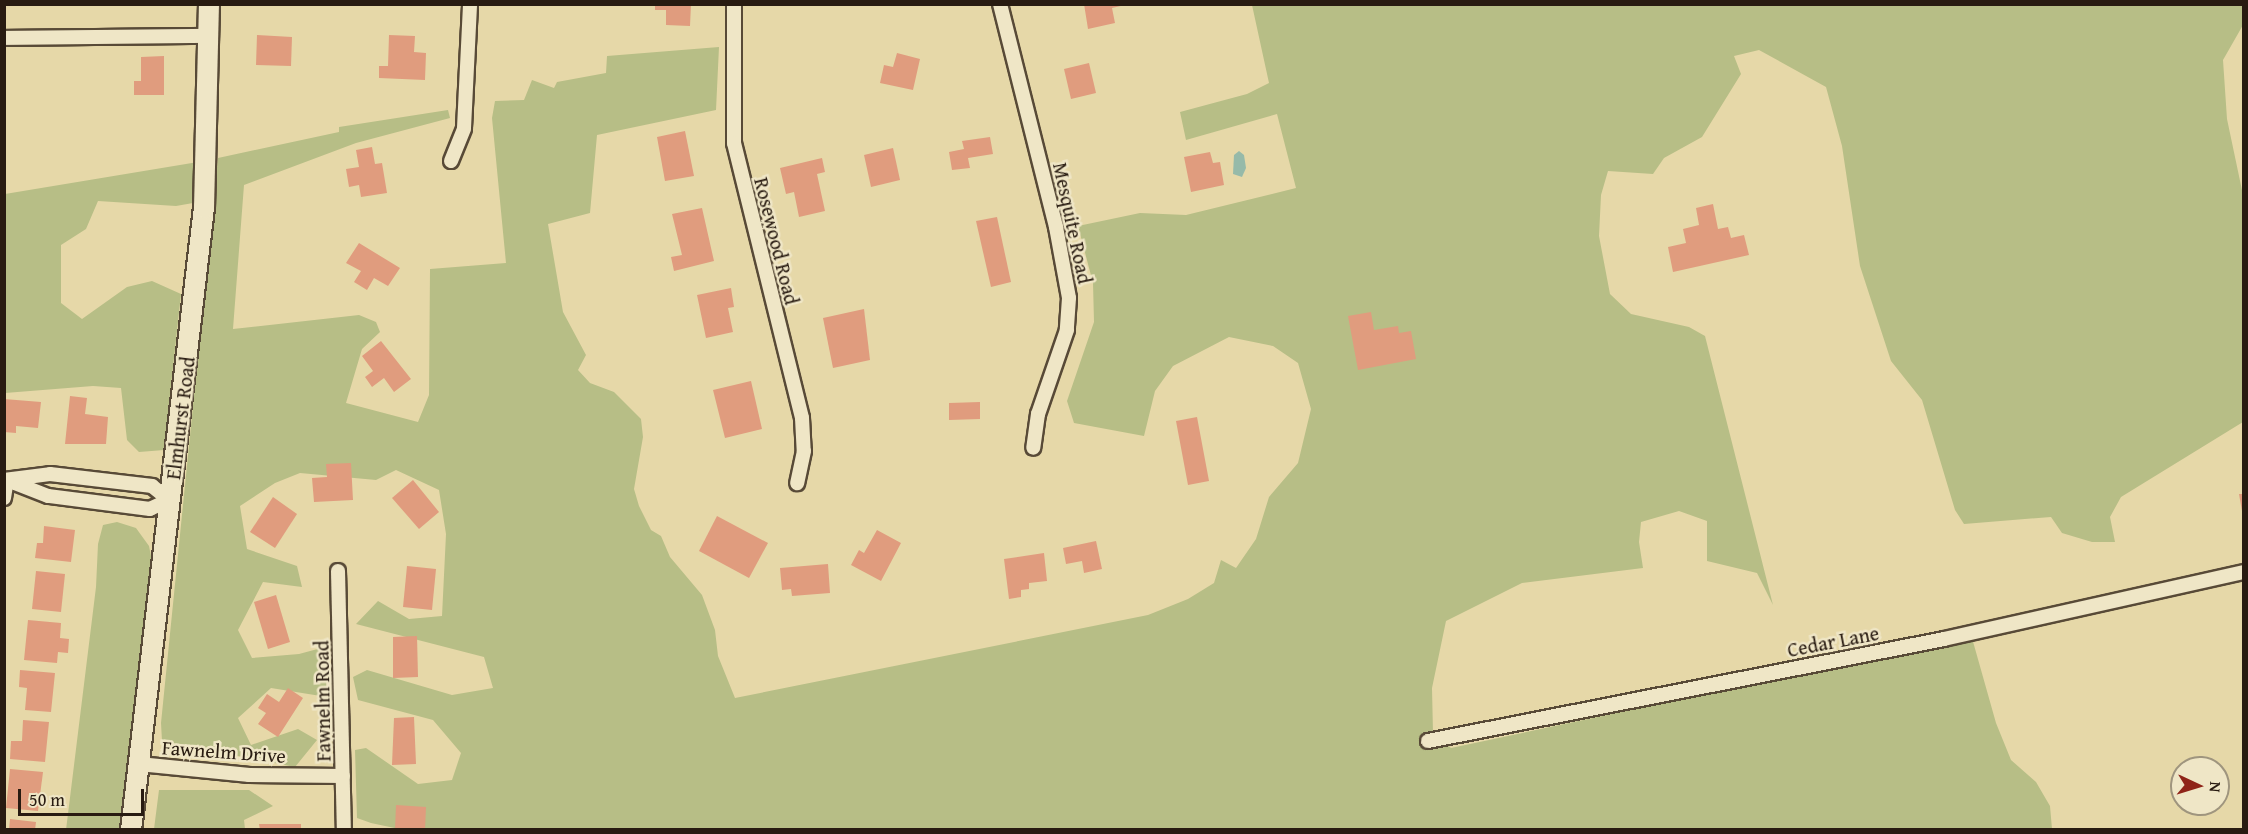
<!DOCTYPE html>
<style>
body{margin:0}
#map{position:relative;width:2248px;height:834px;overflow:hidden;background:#e6d8a8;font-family:"Gentium Book Plus",serif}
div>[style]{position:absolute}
.green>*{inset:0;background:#b7be86}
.water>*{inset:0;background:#96baa9}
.building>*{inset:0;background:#e09c7e}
.roads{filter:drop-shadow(2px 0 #584a37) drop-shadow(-2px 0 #584a37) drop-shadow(0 2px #584a37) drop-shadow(0 -2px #584a37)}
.street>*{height:14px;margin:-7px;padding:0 7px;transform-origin:7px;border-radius:7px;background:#efe6c6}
.secondary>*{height:20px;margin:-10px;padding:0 10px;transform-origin:10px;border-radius:10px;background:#efe6c6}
span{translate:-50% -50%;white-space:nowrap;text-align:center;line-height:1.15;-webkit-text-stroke:5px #efe6c6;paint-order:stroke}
.street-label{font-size:20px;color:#281b11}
.frame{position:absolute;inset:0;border:6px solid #281b11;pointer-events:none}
.north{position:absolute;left:2170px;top:756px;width:60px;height:60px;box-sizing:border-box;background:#efe6c6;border:2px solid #9f957e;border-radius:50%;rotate:94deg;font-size:16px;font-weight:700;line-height:24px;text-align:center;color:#281b11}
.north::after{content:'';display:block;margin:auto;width:21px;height:27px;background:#8f2418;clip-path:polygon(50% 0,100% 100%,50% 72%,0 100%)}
.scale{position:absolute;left:18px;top:789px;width:126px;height:27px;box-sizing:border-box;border:3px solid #281b11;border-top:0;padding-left:8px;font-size:18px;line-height:21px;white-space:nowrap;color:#281b11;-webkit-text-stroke:4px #efe6c6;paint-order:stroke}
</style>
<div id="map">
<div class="green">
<i style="clip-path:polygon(1252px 5px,2243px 5px,2243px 25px,2223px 60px,2227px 119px,2243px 195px,2243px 422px,2121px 497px,2110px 517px,2115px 542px,2092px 542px,2062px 533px,2051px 517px,1964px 524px,1955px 510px,1922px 400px,1891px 361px,1860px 266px,1842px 146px,1826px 87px,1759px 50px,1734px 56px,1741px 74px,1702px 137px,1664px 158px,1653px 174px,1608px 171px,1601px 195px,1599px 236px,1610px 294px,1631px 314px,1689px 327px,1705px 336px,1773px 605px,1757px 573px,1707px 561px,1707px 521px,1679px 511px,1641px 522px,1639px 542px,1643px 568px,1522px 583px,1446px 621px,1432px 688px,1433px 733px,1451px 748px,1972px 638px,1996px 723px,2011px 760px,2036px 782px,2050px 806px,2052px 829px,404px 830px,371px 823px,357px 818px,355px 750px,366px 748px,418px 784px,452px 780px,461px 753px,433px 720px,358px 700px,353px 677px,367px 670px,452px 695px,493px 688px,484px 657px,356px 624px,378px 601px,409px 619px,442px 616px,446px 534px,439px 490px,396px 470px,376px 480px,300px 473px,275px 483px,240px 506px,247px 549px,297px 566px,302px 587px,263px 582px,238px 630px,252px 658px,299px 654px,325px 647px,327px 697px,271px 688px,238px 718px,251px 745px,298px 729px,317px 740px,295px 767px,162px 741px,161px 723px,218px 158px,339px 132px,339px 127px,448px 110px,450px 118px,356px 143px,244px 185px,233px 329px,359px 315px,376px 322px,380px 332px,362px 349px,346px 403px,418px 422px,429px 395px,430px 269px,506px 263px,492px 118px,495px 101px,524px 100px,532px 80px,554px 88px,557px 82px,606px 73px,607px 56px,719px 47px,716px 110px,597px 135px,590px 213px,548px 224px,563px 312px,586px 355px,578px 370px,590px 383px,614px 392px,641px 419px,643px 437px,634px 489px,639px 506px,651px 530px,661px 536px,670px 557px,702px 595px,715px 630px,718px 656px,735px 698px,1148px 615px,1188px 599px,1214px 583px,1221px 560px,1236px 568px,1256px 539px,1269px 497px,1298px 463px,1311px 409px,1298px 363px,1273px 346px,1229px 337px,1173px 366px,1155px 391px,1144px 436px,1074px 423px,1067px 401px,1094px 322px,1093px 283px,1078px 226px,1140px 213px,1186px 215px,1296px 188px,1277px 114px,1186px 140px,1180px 112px,1247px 94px,1269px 83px)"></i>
<i style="clip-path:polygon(198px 162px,193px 203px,176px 206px,98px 201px,86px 229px,61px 245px,61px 303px,82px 319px,127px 287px,152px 281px,181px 294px,164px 450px,139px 452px,127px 440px,121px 388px,93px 386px,5px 393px,5px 194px)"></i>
<i style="clip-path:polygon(117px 522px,136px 528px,149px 546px,154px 571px,123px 829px,66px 830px,96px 587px,98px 544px,103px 525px)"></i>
<i style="clip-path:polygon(159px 790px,249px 790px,273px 806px,244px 820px,245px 829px,154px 829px)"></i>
</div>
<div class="water">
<i style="clip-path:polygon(1239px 151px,1244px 155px,1246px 168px,1242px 177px,1233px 174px,1234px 155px)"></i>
</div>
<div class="building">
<i style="clip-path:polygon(655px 4px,691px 4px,690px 26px,666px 25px,666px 10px,655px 10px)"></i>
<i style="clip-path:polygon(1084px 4px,1124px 4px,1125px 5px,1112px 8px,1115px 23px,1088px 29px)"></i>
<i style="clip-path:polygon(257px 35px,292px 37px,291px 66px,256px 65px)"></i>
<i style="clip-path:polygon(389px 35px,415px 36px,414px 52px,426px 53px,425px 80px,379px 78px,379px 66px,388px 66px)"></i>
<i style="clip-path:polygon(897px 53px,920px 59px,913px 90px,880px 83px,884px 65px,893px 67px)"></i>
<i style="clip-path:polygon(164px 56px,164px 95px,134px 95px,134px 81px,141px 81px,141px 57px)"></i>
<i style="clip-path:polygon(1089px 63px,1096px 93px,1071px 99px,1064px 69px)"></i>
<i style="clip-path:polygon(685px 131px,694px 176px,665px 181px,657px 137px)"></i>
<i style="clip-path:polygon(990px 137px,993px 154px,968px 158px,970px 168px,952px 170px,949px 152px,964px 149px,962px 141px)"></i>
<i style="clip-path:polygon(372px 147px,375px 164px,382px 163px,387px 193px,361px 197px,359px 185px,349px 187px,346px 169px,359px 167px,356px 150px)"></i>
<i style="clip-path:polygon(893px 148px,900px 180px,871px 187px,864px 155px)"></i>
<i style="clip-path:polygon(1210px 152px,1213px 163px,1220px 162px,1224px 185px,1191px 192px,1184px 157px)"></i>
<i style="clip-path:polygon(822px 158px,825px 172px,817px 174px,825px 211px,799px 217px,794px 192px,786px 194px,780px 168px)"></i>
<i style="clip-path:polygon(1713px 204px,1718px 229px,1728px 227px,1731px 238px,1744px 235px,1749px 255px,1673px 272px,1668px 247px,1686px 243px,1683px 229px,1699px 225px,1696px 208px)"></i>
<i style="clip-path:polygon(702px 208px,714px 261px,674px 271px,671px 257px,682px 255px,672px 214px)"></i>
<i style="clip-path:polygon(997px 217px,1011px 282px,991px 287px,976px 221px)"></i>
<i style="clip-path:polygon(359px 243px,400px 268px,388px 286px,374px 278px,367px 290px,354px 282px,361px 271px,346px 263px)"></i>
<i style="clip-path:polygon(731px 288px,734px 307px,728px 308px,733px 332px,706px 338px,697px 295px)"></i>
<i style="clip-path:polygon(864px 309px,870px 360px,833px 368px,823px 318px)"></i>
<i style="clip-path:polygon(1371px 312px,1374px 330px,1398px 326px,1399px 333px,1411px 331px,1416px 359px,1358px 370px,1348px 316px)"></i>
<i style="clip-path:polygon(381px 341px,411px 379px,394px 392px,384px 378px,372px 387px,365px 377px,373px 371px,362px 356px)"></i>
<i style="clip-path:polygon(751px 381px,762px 429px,725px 438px,713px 390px)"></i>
<i style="clip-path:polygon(70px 396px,87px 398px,85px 414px,108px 417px,106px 444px,65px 444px)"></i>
<i style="clip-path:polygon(4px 399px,41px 402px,38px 428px,16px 426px,16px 433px,4px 432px)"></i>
<i style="clip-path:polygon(980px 402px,980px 419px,949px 420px,949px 403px)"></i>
<i style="clip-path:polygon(1197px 417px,1209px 481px,1188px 485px,1176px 421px)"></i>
<i style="clip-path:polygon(351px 463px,353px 500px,314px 502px,312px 478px,327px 477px,326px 464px)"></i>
<i style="clip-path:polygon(413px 480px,439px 512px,419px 529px,392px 498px)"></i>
<i style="clip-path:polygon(2239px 494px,2244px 494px,2244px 511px,2242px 511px)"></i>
<i style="clip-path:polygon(273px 497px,297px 514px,275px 548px,250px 532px)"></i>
<i style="clip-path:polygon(717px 516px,768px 543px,749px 578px,699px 551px)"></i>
<i style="clip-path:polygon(44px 526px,75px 530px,71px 562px,35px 558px,37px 543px,43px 543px)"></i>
<i style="clip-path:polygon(877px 530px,901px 543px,881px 581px,851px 565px,859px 550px,864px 553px)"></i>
<i style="clip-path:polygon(1096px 541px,1102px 569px,1084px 573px,1082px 561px,1066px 564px,1063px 548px)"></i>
<i style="clip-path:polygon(1044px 553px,1047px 581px,1029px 583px,1029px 589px,1021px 590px,1021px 597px,1009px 599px,1004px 559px)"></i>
<i style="clip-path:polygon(828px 564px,830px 593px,792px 596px,791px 589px,782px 590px,780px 568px)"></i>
<i style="clip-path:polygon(407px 566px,436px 569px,432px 610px,403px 607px)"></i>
<i style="clip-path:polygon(36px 571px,65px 574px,61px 612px,32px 609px)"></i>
<i style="clip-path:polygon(276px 595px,290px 642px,268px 649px,254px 602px)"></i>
<i style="clip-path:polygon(28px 620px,61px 623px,60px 638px,69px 639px,68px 653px,58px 652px,57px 663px,24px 660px)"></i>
<i style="clip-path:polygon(417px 636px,418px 677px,393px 678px,393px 637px)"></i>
<i style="clip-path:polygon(20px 670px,55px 673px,51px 712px,25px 710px,27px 688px,19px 687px)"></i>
<i style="clip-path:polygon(288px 688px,303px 698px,278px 737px,258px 724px,266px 713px,258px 708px,267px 694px,279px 702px)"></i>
<i style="clip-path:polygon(414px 717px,416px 764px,392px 765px,394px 718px)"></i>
<i style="clip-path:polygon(23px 720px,49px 722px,45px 762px,10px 759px,11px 741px,22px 741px)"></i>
<i style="clip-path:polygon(10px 769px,43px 772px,38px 811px,6px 808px)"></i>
<i style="clip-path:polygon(396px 805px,426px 807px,425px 830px,395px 830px)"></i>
<i style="clip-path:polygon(10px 819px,36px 822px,35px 830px,9px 830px)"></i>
<i style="clip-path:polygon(259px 824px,301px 824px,301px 830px,260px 830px)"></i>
</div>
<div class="roads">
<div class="street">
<i style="left:734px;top:4px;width:139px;rotate:90deg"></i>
<i style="left:734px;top:143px;width:283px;rotate:76.1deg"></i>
<i style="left:802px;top:418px;width:33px;rotate:87deg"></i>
<i style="left:804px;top:451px;width:33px;rotate:102deg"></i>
<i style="left:1000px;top:4px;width:230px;rotate:75.9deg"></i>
<i style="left:1056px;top:227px;width:72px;rotate:79.6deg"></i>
<i style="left:1069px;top:298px;width:32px;rotate:94deg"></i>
<i style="left:1067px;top:330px;width:89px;rotate:109deg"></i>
<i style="left:1038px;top:414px;width:34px;rotate:98deg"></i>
<i style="left:4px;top:38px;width:205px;rotate:-0.6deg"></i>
<i style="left:451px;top:161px;width:35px;rotate:-68deg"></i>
<i style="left:464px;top:128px;width:124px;rotate:-87.2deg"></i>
<i style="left:4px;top:480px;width:46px;rotate:-7.4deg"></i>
<i style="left:50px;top:474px;width:103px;rotate:6.7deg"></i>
<i style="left:152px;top:486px;width:22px;rotate:39deg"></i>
<i style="left:169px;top:500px;width:21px;rotate:155deg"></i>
<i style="left:150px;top:509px;width:103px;rotate:-172.7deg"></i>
<i style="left:48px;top:496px;width:44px;rotate:-158.7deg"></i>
<i style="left:4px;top:498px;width:18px;rotate:-81deg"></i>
<i style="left:338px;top:571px;width:259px;rotate:88.7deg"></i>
<i style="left:1428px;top:741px;width:526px;rotate:-11.18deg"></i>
<i style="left:1944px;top:639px;width:307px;rotate:-12.6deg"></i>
<i style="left:139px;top:764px;width:111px;rotate:5.7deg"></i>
<i style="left:249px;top:775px;width:94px;rotate:0.6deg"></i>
</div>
<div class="secondary">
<i style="left:131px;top:830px;width:626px;rotate:-83.31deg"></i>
<i style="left:204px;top:208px;width:204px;rotate:-88.6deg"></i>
</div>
</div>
<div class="street-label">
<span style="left:1073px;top:223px;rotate:78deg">Mesquite Road</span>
<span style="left:777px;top:241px;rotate:76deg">Rosewood Road</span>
<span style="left:180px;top:418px;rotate:-83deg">Elmhurst Road</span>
<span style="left:1833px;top:641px;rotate:-11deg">Cedar Lane</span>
<span style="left:322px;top:701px;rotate:-91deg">Fawnelm Road</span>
<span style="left:224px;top:751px;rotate:4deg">Fawnelm Drive</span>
</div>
<div class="frame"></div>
<div class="north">N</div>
<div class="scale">50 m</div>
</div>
